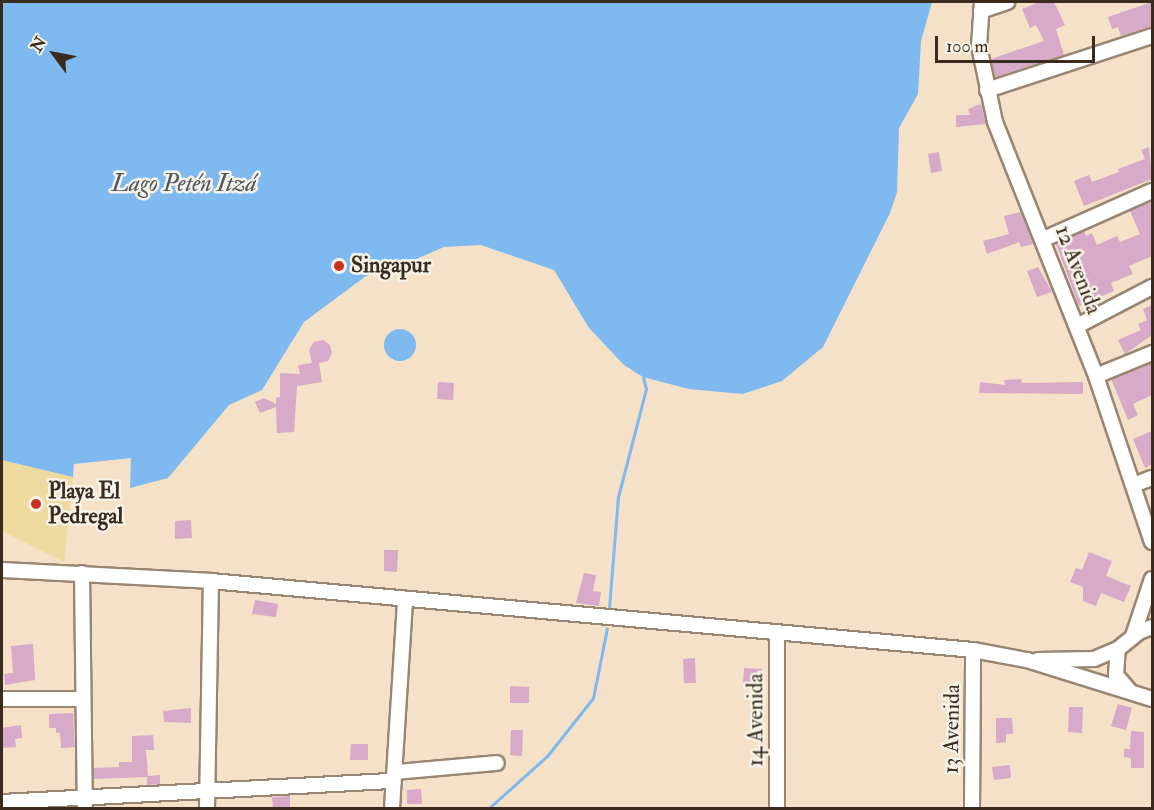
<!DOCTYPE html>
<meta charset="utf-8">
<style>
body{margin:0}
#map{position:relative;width:1154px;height:810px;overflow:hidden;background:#f4e1c7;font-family:"IM FELL Double Pica",serif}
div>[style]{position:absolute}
.sand>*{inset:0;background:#eeda9e}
.water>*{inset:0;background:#7eb9f0}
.round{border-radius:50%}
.stream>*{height:3px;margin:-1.5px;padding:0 1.5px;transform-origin:1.5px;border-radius:1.5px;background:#7eb9f0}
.building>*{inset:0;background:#d6aac8}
.roads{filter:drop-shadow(2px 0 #988672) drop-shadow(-2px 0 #988672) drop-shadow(0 2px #988672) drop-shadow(0 -2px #988672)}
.minor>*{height:14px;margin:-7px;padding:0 7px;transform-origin:7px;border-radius:7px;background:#fff}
.dots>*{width:16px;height:16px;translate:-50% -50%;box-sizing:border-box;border:3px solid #f7f3e8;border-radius:50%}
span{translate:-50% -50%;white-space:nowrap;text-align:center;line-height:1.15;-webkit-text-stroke:5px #f7f3e8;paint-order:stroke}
.poi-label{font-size:22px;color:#3b2a1e;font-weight:700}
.left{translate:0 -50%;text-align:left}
.street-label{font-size:22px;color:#3b2a1e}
.water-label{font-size:24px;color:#4f555d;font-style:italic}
.frame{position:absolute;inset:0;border:3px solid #3b2a1e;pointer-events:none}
.north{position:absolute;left:24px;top:24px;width:60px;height:60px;-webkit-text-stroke:4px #f7f3e8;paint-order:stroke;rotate:302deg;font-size:16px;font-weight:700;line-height:24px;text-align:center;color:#3b2a1e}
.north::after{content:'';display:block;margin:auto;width:21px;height:27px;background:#3b2a1e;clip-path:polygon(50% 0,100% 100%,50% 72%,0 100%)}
.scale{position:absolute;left:935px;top:36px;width:160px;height:27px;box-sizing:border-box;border:3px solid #3b2a1e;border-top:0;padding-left:8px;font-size:18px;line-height:21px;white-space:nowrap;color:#3b2a1e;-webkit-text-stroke:4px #f7f3e8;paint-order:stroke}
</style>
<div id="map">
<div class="sand">
<i style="clip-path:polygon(2px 460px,73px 477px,64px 562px,2px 531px)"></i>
</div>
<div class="water">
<i style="clip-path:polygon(2px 2px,932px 2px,921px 41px,918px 94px,899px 128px,897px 192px,890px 213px,823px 347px,782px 381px,743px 394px,689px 389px,643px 377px,624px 365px,589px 328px,554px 270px,481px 245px,444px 247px,391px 270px,366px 276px,304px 322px,262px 390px,229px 405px,168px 478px,130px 488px,131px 458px,74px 464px,73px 477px,2px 460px)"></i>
<i class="round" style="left:384px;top:329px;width:32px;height:32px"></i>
</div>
<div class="stream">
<i style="left:609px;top:608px;width:111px;rotate:-85.4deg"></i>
<i style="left:618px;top:497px;width:112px;rotate:-75.5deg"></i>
<i style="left:646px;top:389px;width:12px;rotate:-104deg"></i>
<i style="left:489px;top:808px;width:78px;rotate:-41.9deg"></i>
<i style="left:547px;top:756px;width:74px;rotate:-51.6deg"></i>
<i style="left:593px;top:698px;width:71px;rotate:-78.7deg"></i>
</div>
<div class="building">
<i style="clip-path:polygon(1039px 2px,1054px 2px,1065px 25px,1056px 29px,1064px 55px,995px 77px,991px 59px,1044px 41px,1036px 25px,1030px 28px,1022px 9px)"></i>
<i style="clip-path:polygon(1152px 2px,1152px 26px,1121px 36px,1118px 27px,1112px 29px,1108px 17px)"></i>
<i style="clip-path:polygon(981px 104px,986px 124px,956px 127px,956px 115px,970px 115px,968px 109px)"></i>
<i style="clip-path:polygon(1149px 147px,1152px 179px,1084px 206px,1074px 181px,1089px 175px,1092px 182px,1119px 172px,1118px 169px,1145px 159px,1141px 150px)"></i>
<i style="clip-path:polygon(939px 152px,942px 171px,931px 173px,928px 154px)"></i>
<i style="clip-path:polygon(1147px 203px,1152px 203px,1152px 256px,1129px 266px,1133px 274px,1111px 283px,1114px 291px,1079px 306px,1056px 244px,1084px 231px,1086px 236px,1092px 233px,1097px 245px,1117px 236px,1120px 242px,1140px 234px,1130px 211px)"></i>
<i style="clip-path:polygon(1021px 212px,1033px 244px,1021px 247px,1019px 242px,987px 254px,983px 241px,1009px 234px,1004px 216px)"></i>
<i style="clip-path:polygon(1038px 267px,1052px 292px,1037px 297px,1027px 271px)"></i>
<i style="clip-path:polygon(1152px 305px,1152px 335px,1125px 354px,1118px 340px,1141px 330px,1138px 324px,1147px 320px,1143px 309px)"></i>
<i style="clip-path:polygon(323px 340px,330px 345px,332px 353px,328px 361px,319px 363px,322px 382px,297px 386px,294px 432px,277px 433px,276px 407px,260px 413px,255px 402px,264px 398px,276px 404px,276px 398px,280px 397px,280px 373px,300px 374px,298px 365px,312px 363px,309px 350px,314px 342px)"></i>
<i style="clip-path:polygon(1152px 363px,1152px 395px,1133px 404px,1138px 415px,1128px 420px,1111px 379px)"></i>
<i style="clip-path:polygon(1021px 379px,1022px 383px,1083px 382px,1083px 394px,979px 393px,980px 382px,1005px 385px,1004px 380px)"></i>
<i style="clip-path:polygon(438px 382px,454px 383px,453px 400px,437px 399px)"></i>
<i style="clip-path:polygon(1152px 431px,1152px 464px,1145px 468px,1133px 439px)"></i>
<i style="clip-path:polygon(191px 520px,192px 538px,175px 539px,175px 521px)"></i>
<i style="clip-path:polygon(384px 550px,398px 550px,397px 572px,384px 571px)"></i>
<i style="clip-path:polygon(1089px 552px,1112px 561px,1106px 576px,1131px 586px,1124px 602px,1101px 593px,1096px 606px,1083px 601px,1083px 587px,1070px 582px,1076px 568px,1082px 570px)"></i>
<i style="clip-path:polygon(584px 573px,596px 575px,593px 591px,601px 592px,599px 606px,576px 603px)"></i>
<i style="clip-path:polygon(255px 600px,278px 604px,276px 617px,252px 614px)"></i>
<i style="clip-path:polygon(33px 644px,35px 680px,5px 685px,4px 674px,13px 673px,11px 646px)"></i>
<i style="clip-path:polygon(695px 658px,696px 683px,684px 683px,683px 659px)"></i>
<i style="clip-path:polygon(744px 668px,762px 669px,761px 685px,743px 684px)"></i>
<i style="clip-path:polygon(510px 686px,529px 687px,529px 703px,510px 703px)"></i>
<i style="clip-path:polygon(1118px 704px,1132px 708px,1126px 730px,1111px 726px)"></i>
<i style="clip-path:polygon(1069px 707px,1083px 707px,1082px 733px,1068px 732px)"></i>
<i style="clip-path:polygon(191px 708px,191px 723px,164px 722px,163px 711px)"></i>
<i style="clip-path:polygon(73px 713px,75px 747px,61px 748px,60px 733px,56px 733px,56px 728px,49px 728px,49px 714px)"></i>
<i style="clip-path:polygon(996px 718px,1012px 718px,1013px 734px,1006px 734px,1006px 742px,996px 743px)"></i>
<i style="clip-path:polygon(21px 725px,22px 738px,15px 739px,16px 747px,2px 748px,2px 728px)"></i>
<i style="clip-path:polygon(511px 730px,523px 730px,522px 756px,510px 755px)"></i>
<i style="clip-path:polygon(1131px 731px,1144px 732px,1144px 768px,1131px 768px,1131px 758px,1124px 757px,1124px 749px,1130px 749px)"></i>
<i style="clip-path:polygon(153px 735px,154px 750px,146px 750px,148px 776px,160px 775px,160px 784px,147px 785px,147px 777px,94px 779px,93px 768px,119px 767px,119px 762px,132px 762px,132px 736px)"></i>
<i style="clip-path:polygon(351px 744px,368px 744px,368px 760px,350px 760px)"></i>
<i style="clip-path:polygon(1010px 765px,1011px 778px,994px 780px,992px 767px)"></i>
<i style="clip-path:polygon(421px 789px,422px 804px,407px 804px,407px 790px)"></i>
<i style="clip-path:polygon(290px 796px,290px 808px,273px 808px,272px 797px)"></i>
</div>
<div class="roads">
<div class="minor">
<i style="left:982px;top:2px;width:44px;rotate:93.9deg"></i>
<i style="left:979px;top:46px;width:78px;rotate:78.1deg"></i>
<i style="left:995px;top:122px;width:273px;rotate:68.3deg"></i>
<i style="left:1096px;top:376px;width:175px;rotate:71.4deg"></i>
<i style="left:981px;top:11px;width:28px;rotate:-19deg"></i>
<i style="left:987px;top:90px;width:174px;rotate:-18.1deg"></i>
<i style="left:1044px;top:239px;width:118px;rotate:-24deg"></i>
<i style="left:1077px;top:326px;width:85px;rotate:-27.5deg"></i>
<i style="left:1096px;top:376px;width:61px;rotate:-22.3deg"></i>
<i style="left:1136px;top:484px;width:17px;rotate:-21deg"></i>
<i style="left:2px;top:570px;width:209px;rotate:3deg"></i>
<i style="left:211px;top:581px;width:765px;rotate:5.17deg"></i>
<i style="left:973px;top:650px;width:55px;rotate:10.5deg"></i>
<i style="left:1027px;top:660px;width:131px;rotate:17.3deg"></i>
<i style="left:82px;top:573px;width:235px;rotate:89.3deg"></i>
<i style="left:777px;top:632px;width:176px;rotate:90deg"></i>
<i style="left:1133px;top:636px;width:60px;rotate:-71.6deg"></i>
<i style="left:1038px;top:660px;width:56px;rotate:-1deg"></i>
<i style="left:1094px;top:659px;width:26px;rotate:-23deg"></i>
<i style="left:1129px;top:690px;width:20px;rotate:-131deg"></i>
<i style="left:1116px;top:675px;width:26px;rotate:-86deg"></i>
<i style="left:1118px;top:649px;width:27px;rotate:-39deg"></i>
<i style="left:1139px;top:632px;width:14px;rotate:-21deg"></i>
<i style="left:2px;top:699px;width:80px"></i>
<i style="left:396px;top:772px;width:101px;rotate:-5.1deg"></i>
<i style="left:2px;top:802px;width:392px;rotate:-3.1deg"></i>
<i style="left:207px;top:808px;width:227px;rotate:-89deg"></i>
<i style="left:392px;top:808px;width:206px;rotate:-86.4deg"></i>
<i style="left:972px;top:808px;width:158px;rotate:-89.6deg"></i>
</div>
</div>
<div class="dots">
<i style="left:339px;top:266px;background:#c8321e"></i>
<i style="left:36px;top:504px;background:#c8321e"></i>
</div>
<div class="poi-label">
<span class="left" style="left:351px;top:266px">Singapur</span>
<span class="left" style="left:48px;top:504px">Playa El<br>Pedregal</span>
</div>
<div class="street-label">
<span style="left:1078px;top:270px;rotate:69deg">12 Avenida</span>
<span style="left:756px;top:720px;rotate:-90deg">14 Avenida</span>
<span style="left:952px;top:729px;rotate:-89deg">13 Avenida</span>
</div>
<div class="water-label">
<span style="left:184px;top:184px">Lago Petén Itzá</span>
</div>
<div class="frame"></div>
<div class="north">N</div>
<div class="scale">100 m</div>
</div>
